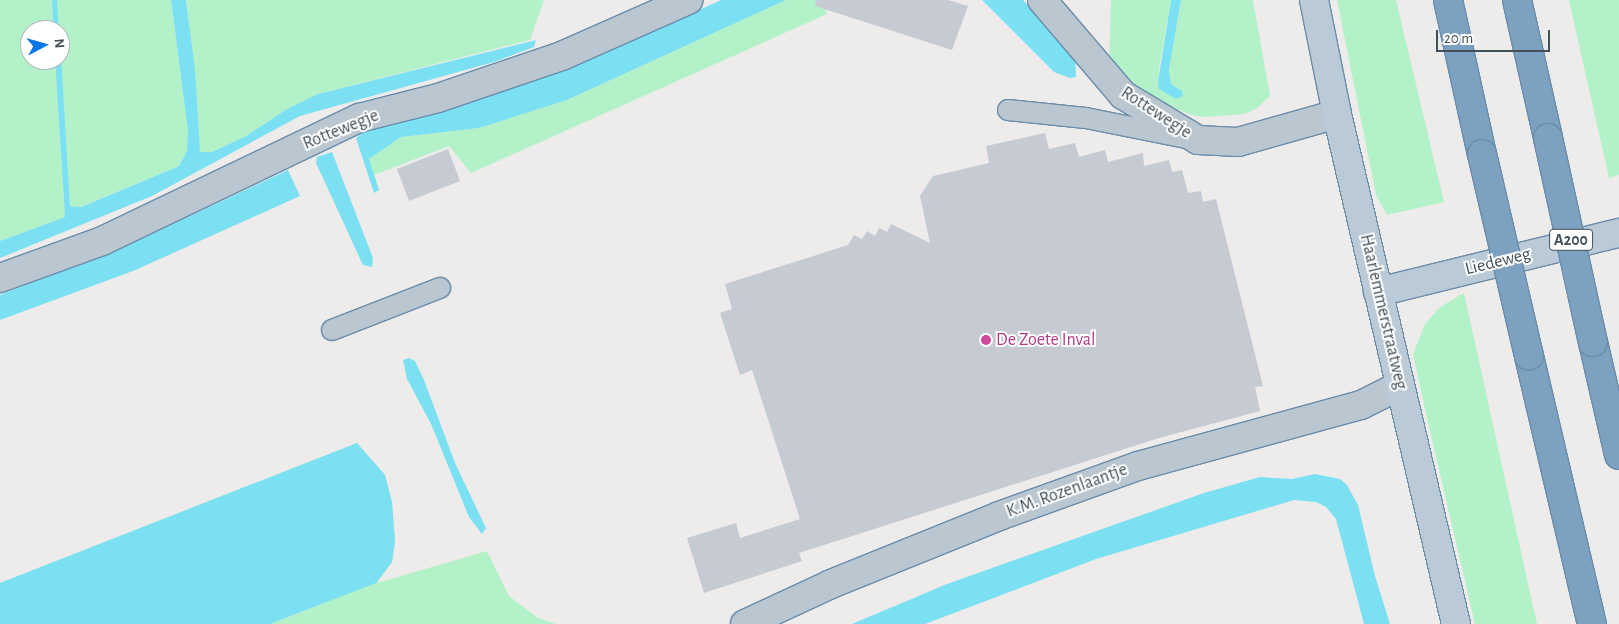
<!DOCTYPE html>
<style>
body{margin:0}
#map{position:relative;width:1619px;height:624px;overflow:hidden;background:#eeebeb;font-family:"Alegreya Sans",sans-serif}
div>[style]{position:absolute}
.green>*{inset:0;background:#b3f2c8}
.water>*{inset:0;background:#7ce0f3}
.building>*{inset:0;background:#c6cad2}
.roads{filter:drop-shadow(1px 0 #698cab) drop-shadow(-1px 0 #698cab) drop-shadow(0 1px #698cab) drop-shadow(0 -1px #698cab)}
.lane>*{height:20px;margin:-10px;padding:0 10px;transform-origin:10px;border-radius:10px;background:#bac7d0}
.street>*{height:28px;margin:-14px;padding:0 14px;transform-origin:14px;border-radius:14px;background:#bac7d0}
.secondary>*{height:28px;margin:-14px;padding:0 14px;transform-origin:14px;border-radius:14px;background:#bbcad7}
.highway>*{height:28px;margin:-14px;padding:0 14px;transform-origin:14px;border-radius:14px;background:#7da1c0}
.bridges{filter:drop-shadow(1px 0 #698cab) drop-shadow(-1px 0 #698cab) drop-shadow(0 1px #698cab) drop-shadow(0 -1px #698cab)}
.highway-bridge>*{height:28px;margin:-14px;padding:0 14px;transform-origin:14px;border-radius:14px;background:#7da1c0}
.dots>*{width:14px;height:14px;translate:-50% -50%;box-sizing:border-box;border:2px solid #fff;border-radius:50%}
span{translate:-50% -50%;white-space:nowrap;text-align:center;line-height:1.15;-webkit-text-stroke:4px #fff;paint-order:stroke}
.shield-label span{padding:1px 4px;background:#fff;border:1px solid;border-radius:4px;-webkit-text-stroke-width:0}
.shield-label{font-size:16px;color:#42505a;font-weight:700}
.street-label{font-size:18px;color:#42505a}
.hotel-label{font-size:18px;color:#b23c85}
.left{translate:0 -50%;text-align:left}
.north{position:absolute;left:20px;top:20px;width:50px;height:50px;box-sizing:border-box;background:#fff;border:1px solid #b3b9bd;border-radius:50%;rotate:84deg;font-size:14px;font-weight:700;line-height:20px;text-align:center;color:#42505a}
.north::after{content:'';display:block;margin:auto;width:18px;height:22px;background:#0976ea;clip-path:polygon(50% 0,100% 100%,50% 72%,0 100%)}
.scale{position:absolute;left:1436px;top:30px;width:114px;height:22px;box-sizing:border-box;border:2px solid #42505a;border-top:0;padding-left:6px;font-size:15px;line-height:18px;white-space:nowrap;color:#42505a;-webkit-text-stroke:4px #fff;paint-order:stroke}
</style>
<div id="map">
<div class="green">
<i style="clip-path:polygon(0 0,52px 0,53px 30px,30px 30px,30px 60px,55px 60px,65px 217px,0 241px)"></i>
<i style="clip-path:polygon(57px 0,171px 0,188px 131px,187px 151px,179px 166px,80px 207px,70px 206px)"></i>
<i style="clip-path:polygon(186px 0,544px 0,530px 40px,318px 94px,287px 109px,246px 136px,212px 152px,200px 152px,196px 122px,195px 69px)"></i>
<i style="clip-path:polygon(786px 0,821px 0,827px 14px,471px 173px,449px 146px,374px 175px,369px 159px,401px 137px,479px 128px,567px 100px)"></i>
<i style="clip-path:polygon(1111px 0,1171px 0,1159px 69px,1159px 89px,1180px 89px,1171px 84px,1169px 70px,1181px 0,1253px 0,1270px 96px,1256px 109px,1244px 114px,1204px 117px,1191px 115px,1132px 89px,1109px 68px)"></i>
<i style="clip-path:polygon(1337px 0,1396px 0,1444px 202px,1387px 215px,1376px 195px)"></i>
<i style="clip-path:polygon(1569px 0,1619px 0,1619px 175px,1609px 178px)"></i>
<i style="clip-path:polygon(1464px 293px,1507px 488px,1537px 624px,1475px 624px,1429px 427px,1413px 354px,1425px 324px,1440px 307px)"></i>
<i style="clip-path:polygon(357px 443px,385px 475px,392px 502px,395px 542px,392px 562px,377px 583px,487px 551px,509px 596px,538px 618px,556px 624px,270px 624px,325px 603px,0 583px)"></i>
</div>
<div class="water">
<i style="clip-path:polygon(52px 0,57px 0,59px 30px,53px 30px)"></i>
<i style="clip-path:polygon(171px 0,186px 0,195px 69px,200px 152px,212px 152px,246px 136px,287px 109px,318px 94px,536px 40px,534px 47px,494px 62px,300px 116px,152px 196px,0 258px,0 241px,65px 217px,55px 60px,60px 60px,60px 38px,70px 206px,81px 207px,179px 166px,187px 151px,188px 131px)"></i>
<i style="clip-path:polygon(721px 0,786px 0,567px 100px,479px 128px,401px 137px,369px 159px,379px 190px,374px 193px,356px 138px,364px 132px,576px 66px)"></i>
<i style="clip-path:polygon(982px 0,1023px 0,1075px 55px,1076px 77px,1070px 78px,1054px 72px)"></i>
<i style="clip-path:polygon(1171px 0,1181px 0,1169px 70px,1171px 84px,1182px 91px,1183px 96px,1176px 99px,1159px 89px,1158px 82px)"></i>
<i style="clip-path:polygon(332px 152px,373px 258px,372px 267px,363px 265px,316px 163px,317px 157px)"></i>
<i style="clip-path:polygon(288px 170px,300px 196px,133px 271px,0 320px,0 295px,141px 239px)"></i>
<i style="clip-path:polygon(409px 358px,415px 361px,424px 380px,455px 463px,486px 528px,482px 534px,469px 517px,431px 424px,407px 379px,403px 360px)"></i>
<i style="clip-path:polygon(357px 443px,385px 475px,392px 502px,395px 542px,392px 562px,376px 583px,270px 624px,0 624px,0 583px)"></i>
<i style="clip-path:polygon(1315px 474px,1340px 479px,1347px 485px,1358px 505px,1375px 576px,1390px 624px,1364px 624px,1336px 519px,1326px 507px,1316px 502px,1294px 500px,1096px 559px,925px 624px,852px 624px,947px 584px,1204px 493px,1260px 477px,1292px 479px)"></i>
</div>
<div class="building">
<i style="clip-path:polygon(816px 0,948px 0,968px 6px,952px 50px,815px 6px)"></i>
<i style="clip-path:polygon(1045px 133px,1049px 149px,1075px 143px,1079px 157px,1105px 150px,1108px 162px,1143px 153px,1144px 166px,1169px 160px,1172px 172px,1182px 170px,1188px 193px,1201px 191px,1203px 202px,1216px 199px,1263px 386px,1255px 387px,1260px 411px,1159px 438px,799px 553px,802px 561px,704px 593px,687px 538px,736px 523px,740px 538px,800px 519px,752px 370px,740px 375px,720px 313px,732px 309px,725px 284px,848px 245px,854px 235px,862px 239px,867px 231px,875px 236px,879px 228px,887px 232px,891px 224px,930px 243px,920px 196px,933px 176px,989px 163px,986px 146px)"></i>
<i style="clip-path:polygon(448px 149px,460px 181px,409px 201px,397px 169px)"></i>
</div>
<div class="roads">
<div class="lane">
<i style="left:1008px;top:110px;width:78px;rotate:5.9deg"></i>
<i style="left:1086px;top:118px;width:102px;rotate:11.3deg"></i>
<i style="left:332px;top:330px;width:116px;rotate:-21.3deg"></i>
</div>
<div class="street">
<i style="left:1042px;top:0;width:125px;rotate:49.5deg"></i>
<i style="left:1123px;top:95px;width:87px;rotate:31deg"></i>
<i style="left:1198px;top:140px;width:40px;rotate:2.9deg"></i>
<i style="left:1238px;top:142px;width:103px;rotate:-15.8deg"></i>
<i style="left:0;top:278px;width:109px;rotate:-19.9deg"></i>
<i style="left:102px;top:241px;width:285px;rotate:-25.6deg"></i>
<i style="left:359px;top:118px;width:81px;rotate:-14.2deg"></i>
<i style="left:438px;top:98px;width:133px;rotate:-18.8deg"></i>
<i style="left:564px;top:55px;width:136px;rotate:-23.9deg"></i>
<i style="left:745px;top:624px;width:95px;rotate:-24.9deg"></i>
<i style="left:831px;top:584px;width:181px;rotate:-22deg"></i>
<i style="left:999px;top:516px;width:148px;rotate:-19.8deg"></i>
<i style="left:1138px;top:466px;width:231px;rotate:-15.3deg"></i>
<i style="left:1361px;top:405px;width:42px;rotate:-26.6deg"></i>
</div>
<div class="secondary">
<i style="left:1314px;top:0;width:116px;rotate:78.6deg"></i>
<i style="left:1337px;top:114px;width:524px;rotate:76.87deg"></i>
<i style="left:1378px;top:292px;width:248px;rotate:-13.8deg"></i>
</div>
<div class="highway">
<i style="left:1448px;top:0;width:158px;rotate:77.6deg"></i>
<i style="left:1517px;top:0;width:141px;rotate:77.3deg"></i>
<i style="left:1593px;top:342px;width:116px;rotate:77deg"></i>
<i style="left:1529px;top:356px;width:275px;rotate:76.8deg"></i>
</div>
</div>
<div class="bridges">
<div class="highway-bridge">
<i style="left:1548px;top:138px;width:209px;rotate:77.6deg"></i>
<i style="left:1482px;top:154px;width:207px;rotate:76.9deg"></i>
</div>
</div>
<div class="dots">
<i style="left:986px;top:340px;background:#d1479c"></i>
</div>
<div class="shield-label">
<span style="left:1571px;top:240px">A200</span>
</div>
<div class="street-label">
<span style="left:1156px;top:113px;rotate:33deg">Rottewegje</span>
<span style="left:341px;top:130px;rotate:-22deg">Rottewegje</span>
<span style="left:1498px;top:262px;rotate:-14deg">Liedeweg</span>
<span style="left:1383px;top:312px;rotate:77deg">Haarlemmerstraatweg</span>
<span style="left:1067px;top:491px;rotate:-20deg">K.M. Rozenlaantje</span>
</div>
<div class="hotel-label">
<span class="left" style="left:996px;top:340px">De Zoete Inval</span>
</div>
<div class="north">N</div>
<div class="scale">20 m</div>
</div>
